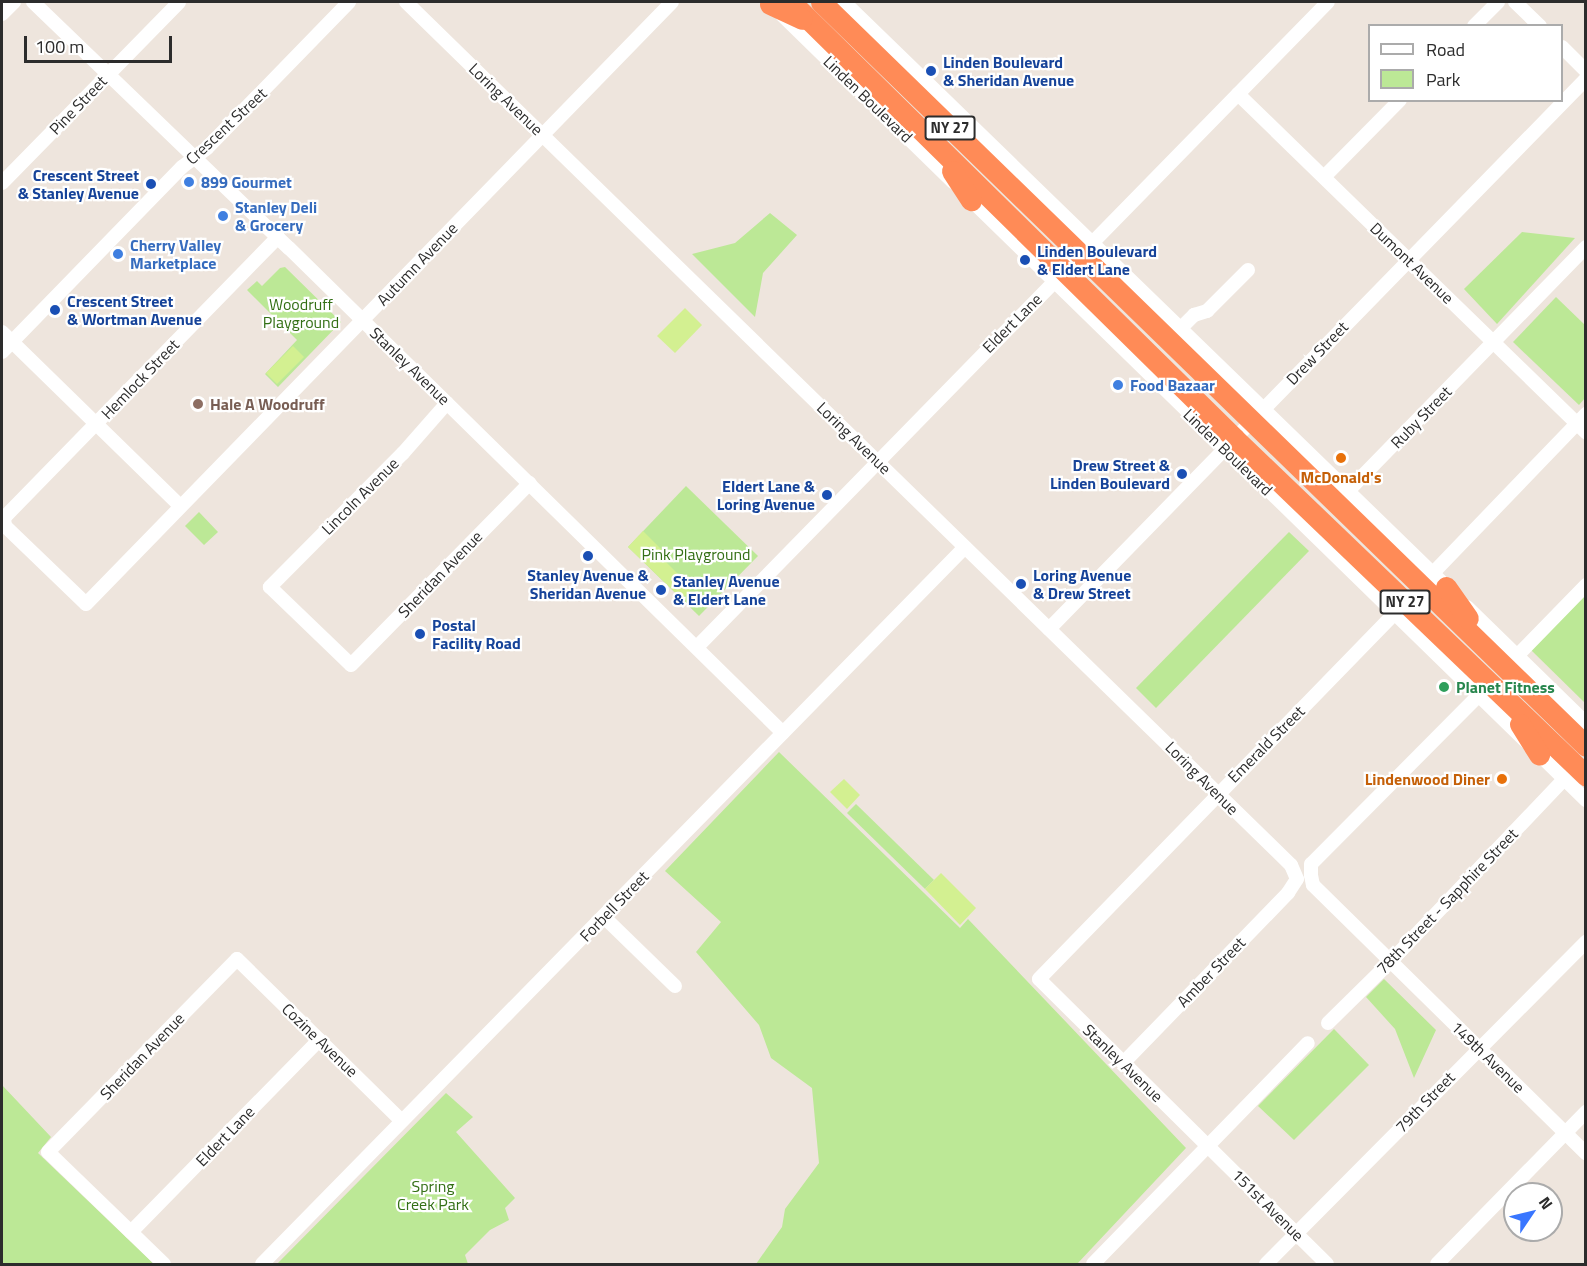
<!DOCTYPE html>
<style>
body{margin:0}
#map{position:relative;width:1587px;height:1266px;overflow:hidden;background:#eee5dd;font-family:"Titillium Web",sans-serif}
div>[style]{position:absolute}
.green>*{inset:0;background:#bce896}
.pitch>*{inset:0;background:#d3f091}
.minor>*{height:14px;margin:-7px;padding:0 7px;transform-origin:7px;border-radius:7px;background:#fff}
.highway>*{height:21px;margin:-10.5px;padding:0 10.5px;transform-origin:10.5px;border-radius:10.5px;background:#ff8b57}
.dots>*{width:16px;height:16px;translate:-50% -50%;box-sizing:border-box;border:3px solid #fff;border-radius:50%}
span{translate:-50% -50%;white-space:nowrap;text-align:center;line-height:1.15;-webkit-text-stroke:4.5px #fff;paint-order:stroke}
.shield-label span{padding:2px 4px;background:#fff;border:2px solid;border-radius:4px;-webkit-text-stroke-width:0}
.shield-label{font-size:15px;color:#2c2c2c;font-weight:700}
.transit-label{font-size:16px;color:#164399;font-weight:700}
.left{translate:0 -50%;text-align:left}
.right{translate:-100% -50%;text-align:right}
.street-label{font-size:16px;color:#2c2c2c}
.shop-label{font-size:16px;color:#366cbe;font-weight:700}
.park-label{font-size:16px;color:#336f15}
.education-label{font-size:16px;color:#785e54;font-weight:700}
.food-label{font-size:16px;color:#c56008;font-weight:700}
.leisure-label{font-size:16px;color:#27864d;font-weight:700}
.frame{position:absolute;inset:0;border:3px solid #2c2c2c;pointer-events:none}
.legend{position:absolute;left:1368px;top:24px;width:195px;height:78px;box-sizing:border-box;background:#fff;border:2px solid #ababab;margin:0;padding:8px 10px;list-style:none;font-size:18px;color:#2c2c2c}
.legend li{display:flex;align-items:center;gap:12px;height:30px}
.legend b{width:30px;border:2px solid #ababab}
.north{position:absolute;left:1503px;top:1182px;width:60px;height:60px;box-sizing:border-box;background:#fff;border:2px solid #ababab;border-radius:50%;rotate:55deg;font-size:16px;font-weight:700;line-height:24px;text-align:center;color:#2c2c2c}
.north::after{content:'';display:block;margin:auto;width:21px;height:27px;background:#3976ff;clip-path:polygon(50% 0,100% 100%,50% 72%,0 100%)}
.scale{position:absolute;left:24px;top:36px;width:148px;height:27px;box-sizing:border-box;border:3px solid #2c2c2c;border-top:0;padding-left:8px;font-size:18px;line-height:21px;white-space:nowrap;color:#2c2c2c;-webkit-text-stroke:4px #fff;paint-order:stroke}
</style>
<div id="map">
<div class="green">
<i style="clip-path:polygon(770px 213px,797px 235px,763px 273px,755px 317px,692px 254px,735px 243px)"></i>
<i style="clip-path:polygon(1522px 232px,1575px 238px,1497px 324px,1464px 289px)"></i>
<i style="clip-path:polygon(285px 267px,341px 322px,278px 387px,265px 374px,297px 340px,247px 290px,257px 281px,262px 286px,280px 268px)"></i>
<i style="clip-path:polygon(1556px 297px,1585px 325px,1585px 398px,1579px 405px,1513px 342px)"></i>
<i style="clip-path:polygon(686px 486px,758px 556px,699px 616px,628px 547px)"></i>
<i style="clip-path:polygon(199px 512px,218px 532px,204px 545px,185px 526px)"></i>
<i style="clip-path:polygon(1289px 532px,1309px 551px,1156px 708px,1136px 688px)"></i>
<i style="clip-path:polygon(1585px 595px,1585px 703px,1531px 650px)"></i>
<i style="clip-path:polygon(779px 752px,960px 928px,968px 919px,1186px 1148px,1077px 1264px,756px 1264px,782px 1227px,785px 1209px,819px 1163px,812px 1088px,771px 1058px,759px 1025px,696px 952px,721px 922px,665px 871px)"></i>
<i style="clip-path:polygon(856px 804px,934px 880px,925px 889px,847px 813px)"></i>
<i style="clip-path:polygon(1384px 979px,1436px 1030px,1414px 1078px,1395px 1029px,1366px 997px)"></i>
<i style="clip-path:polygon(1334px 1029px,1369px 1065px,1294px 1140px,1258px 1106px)"></i>
<i style="clip-path:polygon(2px 1085px,51px 1137px,38px 1153px,154px 1264px,2px 1264px)"></i>
<i style="clip-path:polygon(446px 1093px,473px 1117px,456px 1132px,515px 1198px,505px 1208px,509px 1220px,490px 1230px,465px 1255px,468px 1264px,277px 1264px)"></i>
</div>
<div class="pitch">
<i style="clip-path:polygon(685px 308px,702px 325px,675px 353px,657px 336px)"></i>
<i style="clip-path:polygon(293px 346px,304px 357px,277px 384px,266px 373px)"></i>
<i style="clip-path:polygon(643px 531px,667px 555px,663px 559px,692px 588px,682px 599px,628px 547px)"></i>
<i style="clip-path:polygon(844px 779px,860px 795px,847px 809px,830px 792px)"></i>
<i style="clip-path:polygon(941px 873px,976px 908px,960px 925px,925px 889px)"></i>
</div>
<div class="minor">
<i style="left:33px;top:2px;width:355px;rotate:43.9deg"></i>
<i style="left:289px;top:248px;width:692px;rotate:44.47deg"></i>
<i style="left:406px;top:2px;width:1236px;rotate:44.28deg"></i>
<i style="left:1291px;top:865px;width:15px;rotate:67deg"></i>
<i style="left:1297px;top:879px;width:17px;rotate:123deg"></i>
<i style="left:1288px;top:893px;width:237px;rotate:134.1deg"></i>
<i style="left:844px;top:2px;width:846px;rotate:44.14deg"></i>
<i style="left:1515px;top:2px;width:35px;rotate:44deg"></i>
<i style="left:2px;top:14px;width:17px;rotate:-45deg"></i>
<i style="left:782px;top:15px;width:239px;rotate:44.3deg"></i>
<i style="left:1474px;top:26px;width:34px;rotate:-45deg"></i>
<i style="left:1562px;top:47px;width:34px;rotate:45deg"></i>
<i style="left:1238px;top:94px;width:486px;rotate:44.2deg"></i>
<i style="left:1324px;top:177px;width:108px;rotate:-45.4deg"></i>
<i style="left:2px;top:183px;width:253px;rotate:-45.6deg"></i>
<i style="left:967px;top:196px;width:865px;rotate:44.3deg"></i>
<i style="left:278px;top:237px;width:392px;rotate:134.3deg"></i>
<i style="left:4px;top:518px;width:8px;rotate:83deg"></i>
<i style="left:5px;top:526px;width:112px;rotate:43.9deg"></i>
<i style="left:86px;top:604px;width:840px;rotate:-45.77deg"></i>
<i style="left:1180px;top:329px;width:20px;rotate:-45deg"></i>
<i style="left:1194px;top:315px;width:14px;rotate:-17deg"></i>
<i style="left:1207px;top:311px;width:58px;rotate:-45deg"></i>
<i style="left:2px;top:332px;width:249px;rotate:44.3deg"></i>
<i style="left:2px;top:352px;width:258px;rotate:-45.8deg"></i>
<i style="left:182px;top:167px;width:31px;rotate:-37deg"></i>
<i style="left:207px;top:148px;width:204px;rotate:-45.8deg"></i>
<i style="left:447px;top:403px;width:67px;rotate:131.3deg"></i>
<i style="left:403px;top:453px;width:189px;rotate:134.8deg"></i>
<i style="left:270px;top:587px;width:112px;rotate:43.9deg"></i>
<i style="left:351px;top:665px;width:255px;rotate:-45.5deg"></i>
<i style="left:1348px;top:491px;width:341px;rotate:-45.7deg"></i>
<i style="left:1433px;top:573px;width:221px;rotate:-46.1deg"></i>
<i style="left:1467px;top:607px;width:166px;rotate:44.3deg"></i>
<i style="left:1049px;top:629px;width:769px;rotate:-45.69deg"></i>
<i style="left:697px;top:647px;width:902px;rotate:-45.63deg"></i>
<i style="left:1517px;top:656px;width:99px;rotate:-45.8deg"></i>
<i style="left:1479px;top:695px;width:238px;rotate:134.8deg"></i>
<i style="left:1311px;top:864px;width:11px;rotate:90deg"></i>
<i style="left:1311px;top:875px;width:10px;rotate:79deg"></i>
<i style="left:1313px;top:885px;width:383px;rotate:44.5deg"></i>
<i style="left:604px;top:917px;width:99px;rotate:44.2deg"></i>
<i style="left:1328px;top:1023px;width:87px;rotate:-44.5deg"></i>
<i style="left:1390px;top:962px;width:253px;rotate:-46.4deg"></i>
<i style="left:131px;top:1232px;width:269px;rotate:-45.6deg"></i>
<i style="left:164px;top:1264px;width:161px;rotate:-136deg"></i>
<i style="left:48px;top:1152px;width:270px;rotate:-45.6deg"></i>
<i style="left:237px;top:959px;width:231px;rotate:44.5deg"></i>
<i style="left:262px;top:1264px;width:1004px;rotate:-45.56deg"></i>
<i style="left:1093px;top:1264px;width:308px;rotate:-45.8deg"></i>
<i style="left:1266px;top:1264px;width:454px;rotate:-45.2deg"></i>
<i style="left:1327px;top:1264px;width:405px;rotate:-135.3deg"></i>
<i style="left:1039px;top:979px;width:511px;rotate:-45.79deg"></i>
<i style="left:1437px;top:1264px;width:213px;rotate:-45.6deg"></i>
</div>
<div class="highway">
<i style="left:791px;top:2px;width:622px;rotate:44.54deg"></i>
<i style="left:1234px;top:438px;width:488px;rotate:43.8deg"></i>
<i style="left:821px;top:2px;width:1067px;rotate:44.2deg"></i>
<i style="left:770px;top:4px;width:35px;rotate:25deg"></i>
<i style="left:952px;top:171px;width:35px;rotate:57deg"></i>
<i style="left:1446px;top:587px;width:38px;rotate:55deg"></i>
<i style="left:1520px;top:724px;width:36px;rotate:58deg"></i>
</div>
<div class="dots">
<i style="left:931px;top:71px;background:#1a4fb4"></i>
<i style="left:189px;top:182px;background:#3f7fe0"></i>
<i style="left:151px;top:184px;background:#1a4fb4"></i>
<i style="left:223px;top:216px;background:#3f7fe0"></i>
<i style="left:118px;top:254px;background:#3f7fe0"></i>
<i style="left:1025px;top:260px;background:#1a4fb4"></i>
<i style="left:55px;top:310px;background:#1a4fb4"></i>
<i style="left:1118px;top:385px;background:#3f7fe0"></i>
<i style="left:198px;top:404px;background:#8d6e63"></i>
<i style="left:1341px;top:458px;background:#e8710a"></i>
<i style="left:1182px;top:474px;background:#1a4fb4"></i>
<i style="left:827px;top:495px;background:#1a4fb4"></i>
<i style="left:588px;top:556px;background:#1a4fb4"></i>
<i style="left:1021px;top:584px;background:#1a4fb4"></i>
<i style="left:661px;top:590px;background:#1a4fb4"></i>
<i style="left:420px;top:634px;background:#1a4fb4"></i>
<i style="left:1444px;top:687px;background:#2e9e5b"></i>
<i style="left:1502px;top:779px;background:#e8710a"></i>
</div>
<div class="shield-label">
<span style="left:950px;top:128px">NY 27</span>
<span style="left:1405px;top:602px">NY 27</span>
</div>
<div class="transit-label">
<span class="left" style="left:943px;top:71px">Linden Boulevard<br>&amp; Sheridan Avenue</span>
<span class="right" style="left:139px;top:184px">Crescent Street<br>&amp; Stanley Avenue</span>
<span class="left" style="left:1037px;top:260px">Linden Boulevard<br>&amp; Eldert Lane</span>
<span class="left" style="left:67px;top:310px">Crescent Street<br>&amp; Wortman Avenue</span>
<span class="right" style="left:1170px;top:474px">Drew Street &amp;<br>Linden Boulevard</span>
<span class="right" style="left:815px;top:495px">Eldert Lane &amp;<br>Loring Avenue</span>
<span style="left:588px;top:584px">Stanley Avenue &amp;<br>Sheridan Avenue</span>
<span class="left" style="left:1033px;top:584px">Loring Avenue<br>&amp; Drew Street</span>
<span class="left" style="left:673px;top:590px">Stanley Avenue<br>&amp; Eldert Lane</span>
<span class="left" style="left:432px;top:634px">Postal<br>Facility Road</span>
</div>
<div class="street-label">
<span style="left:506px;top:99px;rotate:44deg">Loring Avenue</span>
<span style="left:868px;top:99px;rotate:44deg">Linden Boulevard</span>
<span style="left:78px;top:105px;rotate:-46deg">Pine Street</span>
<span style="left:226px;top:126px;rotate:-43deg">Crescent Street</span>
<span style="left:1412px;top:263px;rotate:44deg">Dumont Avenue</span>
<span style="left:417px;top:264px;rotate:-46deg">Autumn Avenue</span>
<span style="left:1012px;top:323px;rotate:-45deg">Eldert Lane</span>
<span style="left:1317px;top:353px;rotate:-46deg">Drew Street</span>
<span style="left:410px;top:366px;rotate:44deg">Stanley Avenue</span>
<span style="left:140px;top:379px;rotate:-46deg">Hemlock Street</span>
<span style="left:1421px;top:417px;rotate:-46deg">Ruby Street</span>
<span style="left:854px;top:438px;rotate:44deg">Loring Avenue</span>
<span style="left:1228px;top:452px;rotate:44deg">Linden Boulevard</span>
<span style="left:360px;top:496px;rotate:-45deg">Lincoln Avenue</span>
<span style="left:440px;top:574px;rotate:-46deg">Sheridan Avenue</span>
<span style="left:1266px;top:744px;rotate:-45deg">Emerald Street</span>
<span style="left:1202px;top:778px;rotate:45deg">Loring Avenue</span>
<span style="left:1447px;top:901px;rotate:-46deg">78th Street - Sapphire Street</span>
<span style="left:614px;top:906px;rotate:-46deg">Forbell Street</span>
<span style="left:1211px;top:972px;rotate:-46deg">Amber Street</span>
<span style="left:320px;top:1040px;rotate:44deg">Cozine Avenue</span>
<span style="left:142px;top:1056px;rotate:-46deg">Sheridan Avenue</span>
<span style="left:1488px;top:1057px;rotate:44deg">149th Avenue</span>
<span style="left:1123px;top:1063px;rotate:44deg">Stanley Avenue</span>
<span style="left:1425px;top:1102px;rotate:-46deg">79th Street</span>
<span style="left:225px;top:1136px;rotate:-46deg">Eldert Lane</span>
<span style="left:1268px;top:1205px;rotate:45deg">151st Avenue</span>
</div>
<div class="shop-label">
<span class="left" style="left:201px;top:182px">899 Gourmet</span>
<span class="left" style="left:235px;top:216px">Stanley Deli<br>&amp; Grocery</span>
<span class="left" style="left:130px;top:254px">Cherry Valley<br>Marketplace</span>
<span class="left" style="left:1130px;top:385px">Food Bazaar</span>
</div>
<div class="park-label">
<span style="left:301px;top:313px">Woodruff<br>Playground</span>
<span style="left:696px;top:554px">Pink Playground</span>
<span style="left:433px;top:1195px">Spring<br>Creek Park</span>
</div>
<div class="education-label">
<span class="left" style="left:210px;top:404px">Hale A Woodruff</span>
</div>
<div class="food-label">
<span style="left:1341px;top:477px">McDonald's</span>
<span class="right" style="left:1490px;top:779px">Lindenwood Diner</span>
</div>
<div class="leisure-label">
<span class="left" style="left:1456px;top:687px">Planet Fitness</span>
</div>
<div class="frame"></div>
<ul class="legend">
<li><b style="height:8px;background:#fff"></b>Road</li>
<li><b style="height:16px;background:#bce896"></b>Park</li>
</ul>
<div class="north">N</div>
<div class="scale">100 m</div>
</div>
